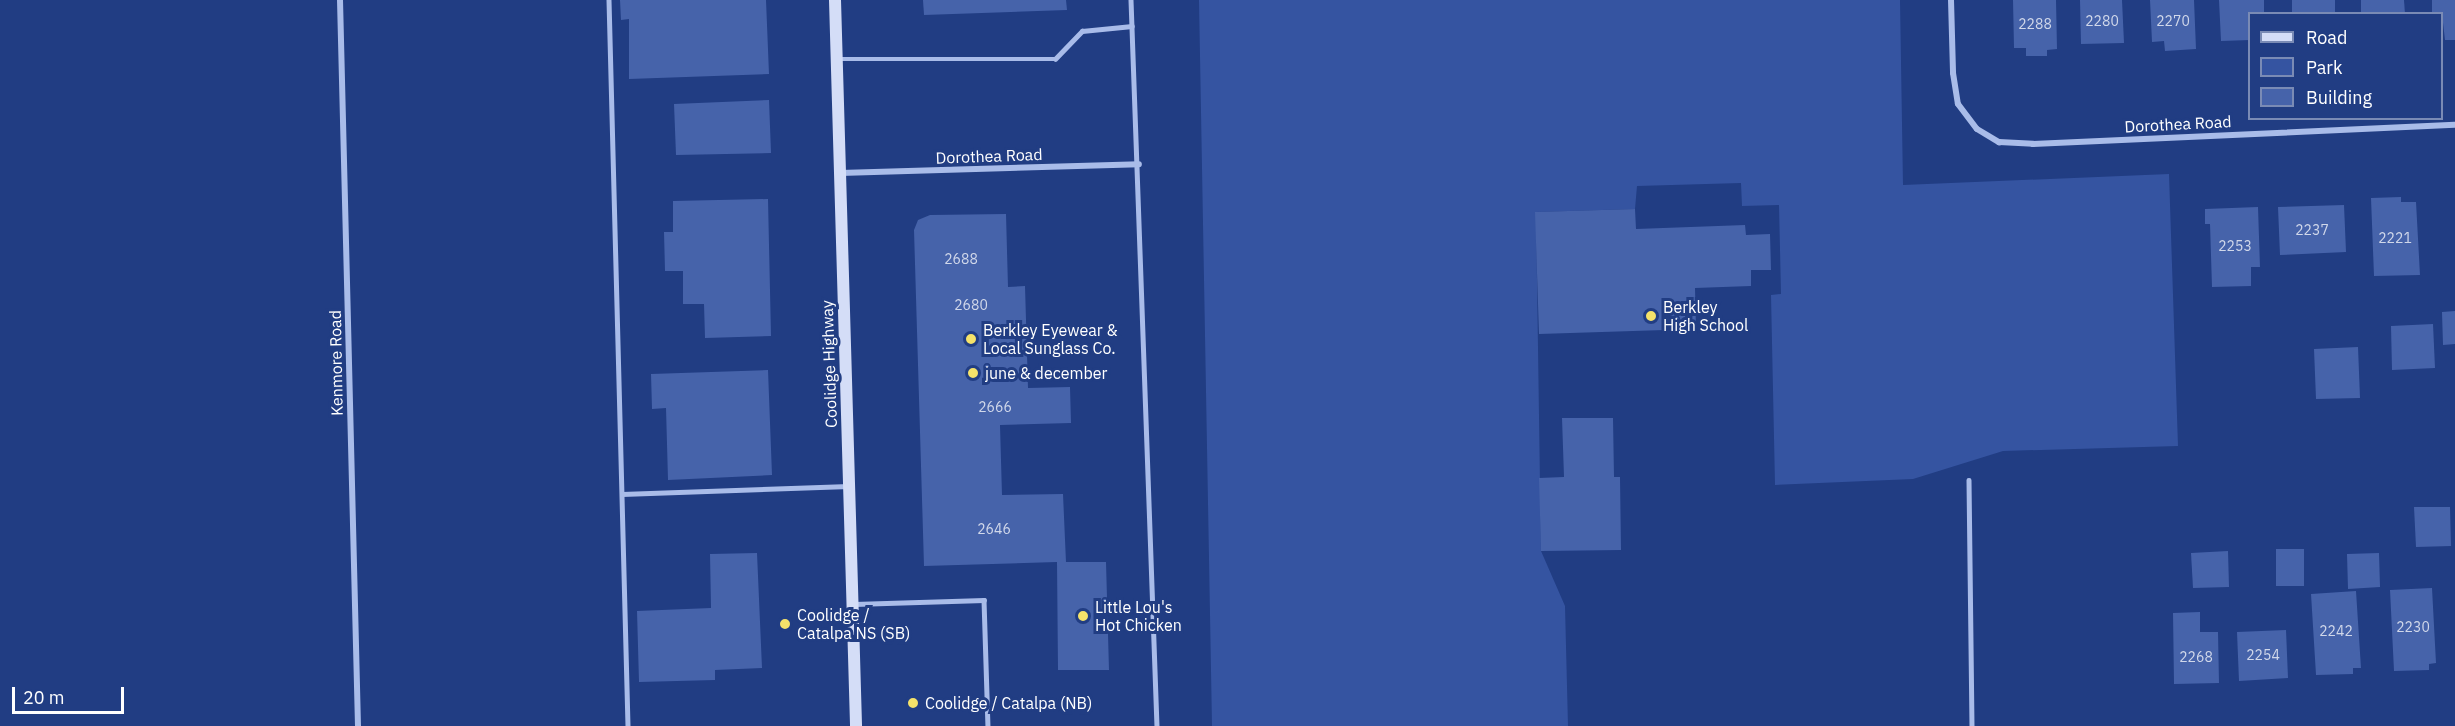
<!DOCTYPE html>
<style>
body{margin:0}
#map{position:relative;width:2455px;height:726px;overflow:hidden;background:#213d83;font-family:"IBM Plex Sans",sans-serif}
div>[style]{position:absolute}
.green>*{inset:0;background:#3554a1}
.building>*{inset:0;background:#4663aa}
.lane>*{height:4.5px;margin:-2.25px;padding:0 2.25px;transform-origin:2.25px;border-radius:2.25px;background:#a9bce9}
.street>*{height:6px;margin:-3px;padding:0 3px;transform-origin:3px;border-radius:3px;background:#a9bce9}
.secondary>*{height:12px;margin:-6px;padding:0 6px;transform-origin:6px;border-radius:6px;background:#d4ddf7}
.dots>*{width:16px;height:16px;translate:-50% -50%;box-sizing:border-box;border:3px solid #213d83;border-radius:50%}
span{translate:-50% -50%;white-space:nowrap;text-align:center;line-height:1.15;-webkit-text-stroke:6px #213d83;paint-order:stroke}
.number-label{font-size:14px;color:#d1d8ea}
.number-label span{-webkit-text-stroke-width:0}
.street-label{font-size:16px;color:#fff}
.poi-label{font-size:16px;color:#fff}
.left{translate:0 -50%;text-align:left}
.legend{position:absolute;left:2248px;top:12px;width:195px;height:108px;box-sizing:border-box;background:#213d83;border:2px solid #7a8bb5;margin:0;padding:8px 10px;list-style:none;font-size:18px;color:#fff}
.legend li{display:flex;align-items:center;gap:12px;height:30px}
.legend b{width:30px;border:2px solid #7a8bb5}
.scale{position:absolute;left:12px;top:687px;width:112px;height:27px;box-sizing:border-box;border:3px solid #fff;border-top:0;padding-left:8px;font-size:18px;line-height:21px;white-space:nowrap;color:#fff;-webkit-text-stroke:4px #213d83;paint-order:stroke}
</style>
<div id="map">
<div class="green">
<i style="clip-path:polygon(1199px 0,1900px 0,1903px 185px,2169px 174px,2178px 446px,2003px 451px,1913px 479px,1775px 485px,1771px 295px,1781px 294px,1779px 205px,1742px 206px,1741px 183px,1637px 186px,1635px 209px,1536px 212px,1541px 551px,1565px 606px,1568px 726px,1212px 726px)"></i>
</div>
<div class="building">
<i style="clip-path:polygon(620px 0,766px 0,769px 74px,629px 79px,629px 19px,621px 20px)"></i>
<i style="clip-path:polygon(923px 0,1066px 0,1067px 10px,924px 15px)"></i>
<i style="clip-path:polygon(2013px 0,2056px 0,2057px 49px,2047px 50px,2047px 56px,2026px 56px,2026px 48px,2014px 48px)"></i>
<i style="clip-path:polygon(2080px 0,2122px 0,2124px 43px,2081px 44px)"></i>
<i style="clip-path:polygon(2150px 0,2194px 0,2196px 49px,2165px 51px,2164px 41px,2152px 42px)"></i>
<i style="clip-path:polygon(2219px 0,2264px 0,2264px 14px,2250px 14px,2250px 40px,2221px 41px)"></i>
<i style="clip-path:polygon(2292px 0,2335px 0,2335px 14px,2292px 14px)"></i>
<i style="clip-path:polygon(2361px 0,2404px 0,2405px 14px,2361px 14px)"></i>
<i style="clip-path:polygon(2432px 0,2455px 0,2455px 40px,2445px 40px,2442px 14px,2432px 14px)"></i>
<i style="clip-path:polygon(769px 100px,771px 153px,676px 155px,674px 104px)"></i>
<i style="clip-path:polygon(2401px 197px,2401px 202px,2416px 202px,2420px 275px,2374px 276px,2371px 198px)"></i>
<i style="clip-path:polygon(768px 199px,771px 336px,705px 338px,704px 304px,683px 304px,683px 271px,665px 271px,664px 232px,673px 232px,673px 201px)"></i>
<i style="clip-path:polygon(2344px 205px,2346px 252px,2280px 255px,2278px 207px)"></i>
<i style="clip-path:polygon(2258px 207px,2260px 267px,2251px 267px,2251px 286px,2212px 287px,2210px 224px,2205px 224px,2205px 209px)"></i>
<i style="clip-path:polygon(1635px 209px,1636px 229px,1745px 225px,1746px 235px,1770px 234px,1771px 270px,1751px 270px,1751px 286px,1695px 288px,1696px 329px,1539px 334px,1535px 212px)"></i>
<i style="clip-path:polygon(1006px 214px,1008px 287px,1025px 286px,1028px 388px,1070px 387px,1071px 423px,1000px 425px,1002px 495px,1063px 494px,1066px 562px,1106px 562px,1109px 670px,1058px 670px,1057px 562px,924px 566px,914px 230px,918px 220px,930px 215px)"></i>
<i style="clip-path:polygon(2455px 311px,2455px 344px,2443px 345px,2442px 312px)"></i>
<i style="clip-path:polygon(2433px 324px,2435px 368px,2392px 370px,2391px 326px)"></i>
<i style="clip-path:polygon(2358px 347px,2360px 398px,2316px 399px,2314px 349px)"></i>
<i style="clip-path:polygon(768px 370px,772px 475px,668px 480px,666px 408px,652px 409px,651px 374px)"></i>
<i style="clip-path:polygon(1562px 418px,1613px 418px,1614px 477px,1620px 477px,1621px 550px,1541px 551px,1539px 478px,1564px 477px)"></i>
<i style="clip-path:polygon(2414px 507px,2450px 507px,2451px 546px,2416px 547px)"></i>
<i style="clip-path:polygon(2276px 549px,2304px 549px,2304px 586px,2276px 586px)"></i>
<i style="clip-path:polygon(2228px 551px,2229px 587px,2193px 588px,2191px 553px)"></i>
<i style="clip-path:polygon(757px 553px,762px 668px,715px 670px,715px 680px,639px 682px,637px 611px,711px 608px,710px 554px)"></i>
<i style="clip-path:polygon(2379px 553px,2380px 587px,2348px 589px,2347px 554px)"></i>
<i style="clip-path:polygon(2432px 588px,2436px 663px,2429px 664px,2429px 670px,2394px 671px,2390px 590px)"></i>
<i style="clip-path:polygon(2356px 591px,2361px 668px,2353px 668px,2353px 674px,2316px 675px,2311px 594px)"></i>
<i style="clip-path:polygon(2200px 612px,2200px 632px,2218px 632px,2219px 683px,2174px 684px,2173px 613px)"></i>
<i style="clip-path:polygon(2286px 630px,2288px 678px,2239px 681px,2237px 632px)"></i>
</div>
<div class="lane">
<i style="left:609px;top:0;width:726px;rotate:88.5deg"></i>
<i style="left:1131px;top:0;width:726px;rotate:87.95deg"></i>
<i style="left:839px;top:59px;width:216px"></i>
<i style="left:1055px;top:59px;width:39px;rotate:-46deg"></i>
<i style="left:1082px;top:31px;width:50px;rotate:-5.7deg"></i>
<i style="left:1969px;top:480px;width:246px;rotate:89.3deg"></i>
<i style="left:622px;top:494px;width:227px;rotate:-2deg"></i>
<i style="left:854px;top:604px;width:130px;rotate:-1.8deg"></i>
<i style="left:984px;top:600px;width:126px;rotate:88.2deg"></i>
</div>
<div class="street">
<i style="left:340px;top:0;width:726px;rotate:88.58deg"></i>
<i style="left:1951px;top:0;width:73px;rotate:88.4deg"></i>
<i style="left:1953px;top:73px;width:31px;rotate:81deg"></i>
<i style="left:1958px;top:104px;width:31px;rotate:53deg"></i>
<i style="left:1977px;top:129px;width:26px;rotate:31deg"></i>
<i style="left:1999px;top:142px;width:34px;rotate:3deg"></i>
<i style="left:2033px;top:144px;width:422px;rotate:-2.6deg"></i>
<i style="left:840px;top:173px;width:299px;rotate:-1.7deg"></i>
</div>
<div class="secondary">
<i style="left:835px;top:0;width:726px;rotate:88.34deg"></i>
</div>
<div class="dots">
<i style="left:1651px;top:316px;background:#f5e26a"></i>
<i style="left:971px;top:339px;background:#f5e26a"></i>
<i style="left:973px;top:373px;background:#f5e26a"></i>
<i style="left:1083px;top:616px;background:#f5e26a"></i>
<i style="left:785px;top:624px;background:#f5e26a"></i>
<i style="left:913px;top:703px;background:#f5e26a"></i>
</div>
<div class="number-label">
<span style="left:2102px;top:21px">2280</span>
<span style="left:2173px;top:21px">2270</span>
<span style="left:2035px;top:24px">2288</span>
<span style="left:2312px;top:230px">2237</span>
<span style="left:2395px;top:238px">2221</span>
<span style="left:2235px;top:246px">2253</span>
<span style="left:961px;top:259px">2688</span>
<span style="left:971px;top:305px">2680</span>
<span style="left:995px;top:407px">2666</span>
<span style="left:994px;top:529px">2646</span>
<span style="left:2413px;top:627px">2230</span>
<span style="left:2336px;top:631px">2242</span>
<span style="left:2263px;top:655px">2254</span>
<span style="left:2196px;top:657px">2268</span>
</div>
<div class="street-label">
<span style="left:2178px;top:124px;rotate:-3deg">Dorothea Road</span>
<span style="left:989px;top:156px;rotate:-2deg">Dorothea Road</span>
<span style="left:336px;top:363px;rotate:-91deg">Kenmore Road</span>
<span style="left:829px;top:364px;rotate:-92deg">Coolidge Highway</span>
</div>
<div class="poi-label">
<span class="left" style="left:1663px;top:316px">Berkley<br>High School</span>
<span class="left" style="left:983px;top:339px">Berkley Eyewear &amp;<br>Local Sunglass Co.</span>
<span class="left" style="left:985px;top:373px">june &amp; december</span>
<span class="left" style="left:1095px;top:616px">Little Lou's<br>Hot Chicken</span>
<span class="left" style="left:797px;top:624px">Coolidge /<br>Catalpa NS (SB)</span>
<span class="left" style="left:925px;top:703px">Coolidge / Catalpa (NB)</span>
</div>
<ul class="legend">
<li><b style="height:8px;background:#d4ddf7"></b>Road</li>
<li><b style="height:16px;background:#3554a1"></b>Park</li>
<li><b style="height:16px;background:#4663aa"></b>Building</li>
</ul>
<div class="scale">20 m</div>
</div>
